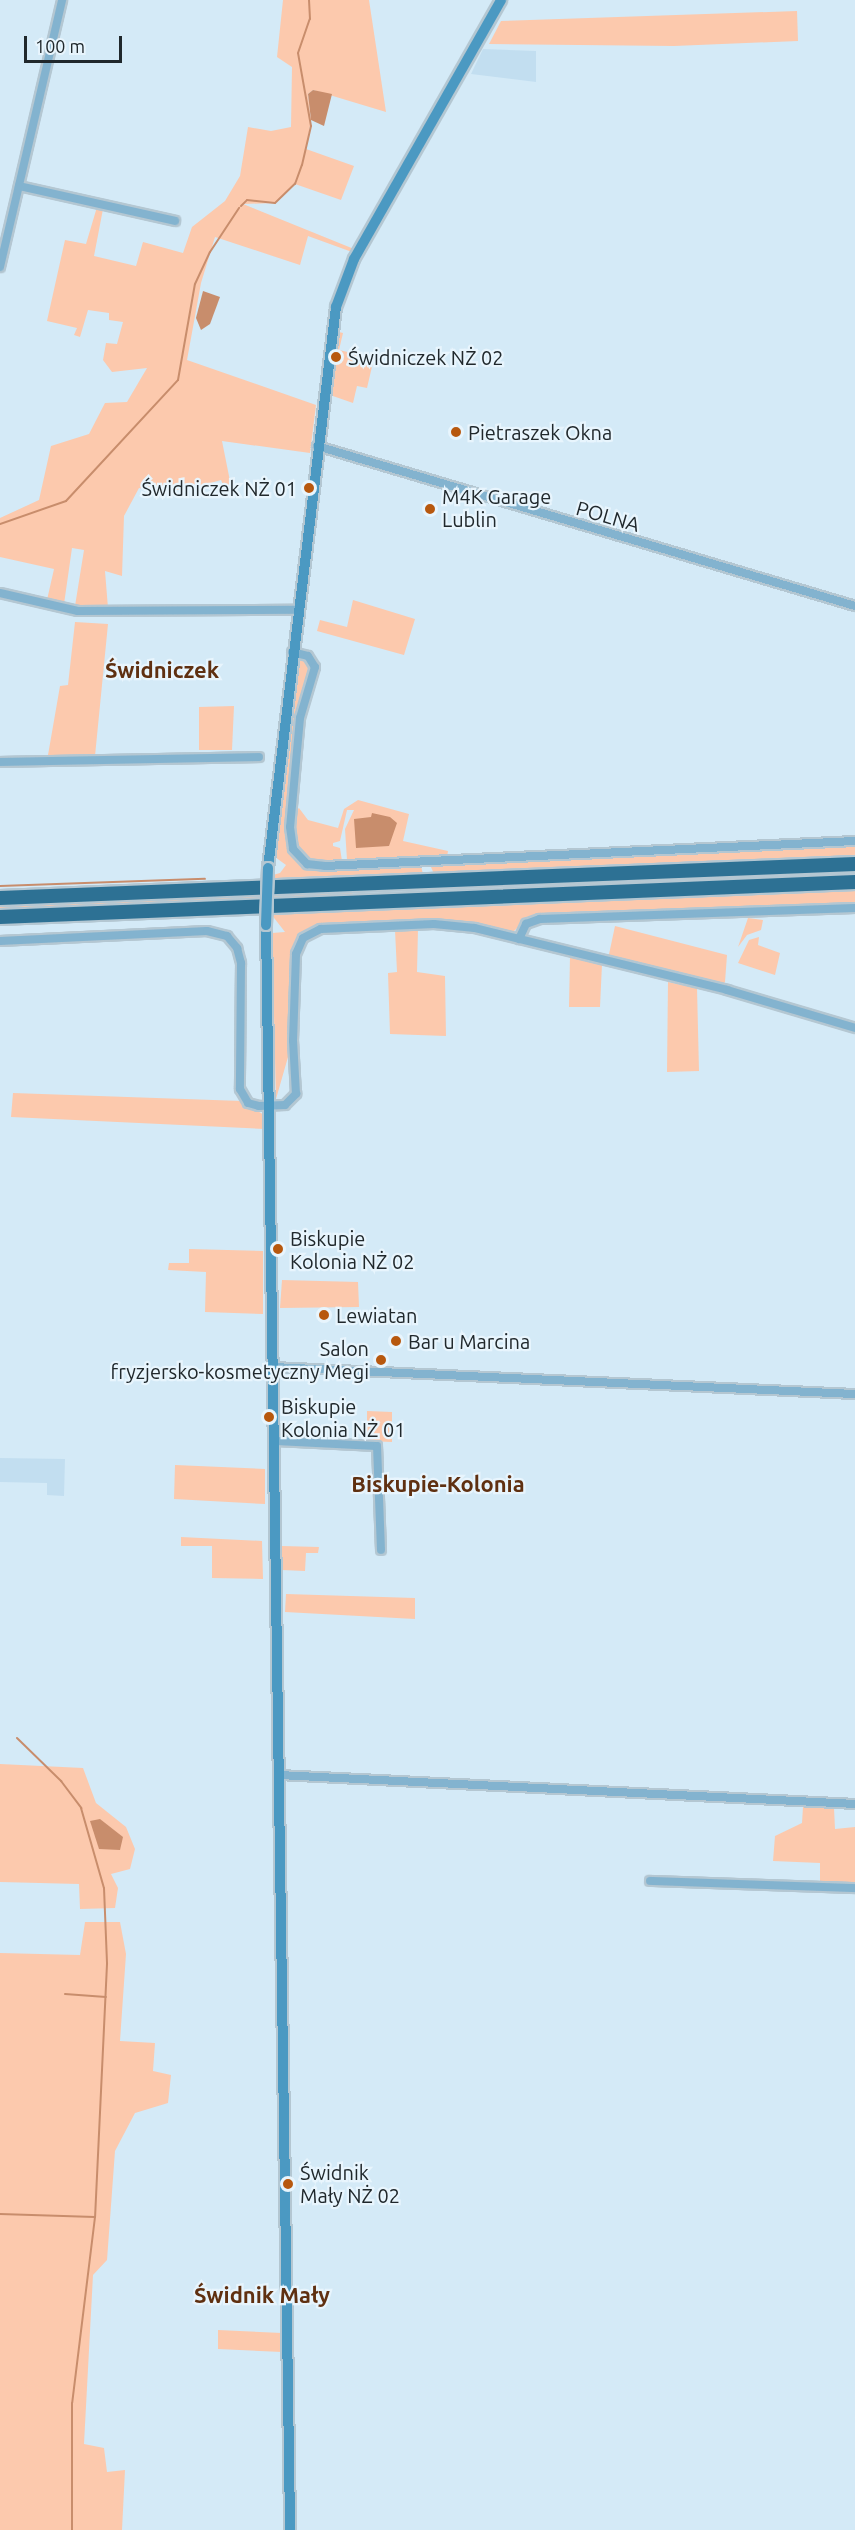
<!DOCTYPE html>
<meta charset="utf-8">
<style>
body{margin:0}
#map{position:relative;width:855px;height:2530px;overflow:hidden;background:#d4eaf7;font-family:Ubuntu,sans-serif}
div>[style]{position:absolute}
.built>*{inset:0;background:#c2def0}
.green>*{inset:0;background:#fcc9ad}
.water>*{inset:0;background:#c88d6c}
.stream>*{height:2px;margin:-1px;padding:0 1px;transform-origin:1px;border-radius:1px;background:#c88d6c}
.roads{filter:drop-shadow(2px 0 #b4c7d2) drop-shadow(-2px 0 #b4c7d2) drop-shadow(0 2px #b4c7d2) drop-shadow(0 -2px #b4c7d2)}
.street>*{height:8px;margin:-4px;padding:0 4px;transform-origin:4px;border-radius:4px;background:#83b3cf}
.secondary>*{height:10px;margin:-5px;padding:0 5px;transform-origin:5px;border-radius:5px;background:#4b99c2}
.highway>*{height:14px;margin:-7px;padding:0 7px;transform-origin:7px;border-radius:7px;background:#2d7194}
.bridges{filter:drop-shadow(2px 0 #b4c7d2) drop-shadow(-2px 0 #b4c7d2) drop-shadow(0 2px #b4c7d2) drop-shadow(0 -2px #b4c7d2)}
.secondary-bridge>*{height:10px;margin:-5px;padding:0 5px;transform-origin:5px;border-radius:5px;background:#4b99c2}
.dots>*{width:16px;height:16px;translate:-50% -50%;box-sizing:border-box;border:3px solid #e8f5fd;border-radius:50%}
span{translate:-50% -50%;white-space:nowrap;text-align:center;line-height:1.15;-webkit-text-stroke:4.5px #e8f5fd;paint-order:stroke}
.poi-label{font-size:20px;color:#20282c}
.left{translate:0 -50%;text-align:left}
.right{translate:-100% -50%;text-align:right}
.street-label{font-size:20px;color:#20282c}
.quarter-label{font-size:22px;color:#5f3011;font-weight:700}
.scale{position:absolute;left:24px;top:36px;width:98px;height:27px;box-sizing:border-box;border:3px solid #20282c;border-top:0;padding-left:8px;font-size:18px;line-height:21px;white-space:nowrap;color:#20282c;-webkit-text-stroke:4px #e8f5fd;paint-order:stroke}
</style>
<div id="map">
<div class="built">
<i style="clip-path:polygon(483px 49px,536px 51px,536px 82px,471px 74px)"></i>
<i style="clip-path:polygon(0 1458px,65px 1459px,64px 1496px,47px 1495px,47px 1483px,0 1482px)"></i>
</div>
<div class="green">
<i style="clip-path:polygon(283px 0,369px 0,386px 112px,313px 90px,308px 94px,311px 120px,306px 149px,354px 166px,341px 200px,295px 184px,275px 203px,243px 204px,354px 249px,352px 252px,308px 236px,300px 265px,215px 237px,201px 283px,187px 360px,316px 405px,310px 453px,222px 441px,231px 486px,225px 489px,221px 480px,200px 486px,192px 484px,168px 494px,139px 488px,124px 516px,122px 576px,105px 571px,108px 608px,75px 606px,84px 550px,72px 548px,64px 604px,47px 600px,54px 569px,0 557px,0 518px,39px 500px,51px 446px,89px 434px,105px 403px,127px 402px,147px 368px,112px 372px,103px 360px,106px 343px,117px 344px,123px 322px,109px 320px,109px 313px,88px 310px,80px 337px,74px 335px,77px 328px,47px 321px,65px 240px,86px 244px,97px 207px,103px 209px,94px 256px,136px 266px,143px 242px,183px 253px,192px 227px,225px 201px,240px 176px,248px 127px,271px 131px,291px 127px,292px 67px,277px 57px)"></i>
<i style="clip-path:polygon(797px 11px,798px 41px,674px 46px,489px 44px,501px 21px)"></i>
<i style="clip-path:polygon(339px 332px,343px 333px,339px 350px,374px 358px,367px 388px,357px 386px,353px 403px,330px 395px)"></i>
<i style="clip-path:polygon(353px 600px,415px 619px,404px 655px,317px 631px,320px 620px,347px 627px)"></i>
<i style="clip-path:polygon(75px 622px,108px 624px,95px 756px,48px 755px,60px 686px,68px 685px)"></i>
<i style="clip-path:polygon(305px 658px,310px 671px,297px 716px,288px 848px,294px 858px,310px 868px,420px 862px,423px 874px,273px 880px,273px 875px,280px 873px,286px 865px,275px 857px,298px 661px)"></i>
<i style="clip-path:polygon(234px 706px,232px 750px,199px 750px,199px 707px)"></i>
<i style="clip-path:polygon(358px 800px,409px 814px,403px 841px,448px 851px,447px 857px,347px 860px,345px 829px,354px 810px,347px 810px,340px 841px,333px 843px,333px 846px,340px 848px,342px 861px,317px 863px,299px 854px,293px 838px,294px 812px,299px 808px,308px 820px,338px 828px,344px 809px)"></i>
<i style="clip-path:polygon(855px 843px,855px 857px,434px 874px,431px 867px,433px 862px)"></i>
<i style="clip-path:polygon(855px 867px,855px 879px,547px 891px,545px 888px,545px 881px)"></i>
<i style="clip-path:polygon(352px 888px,353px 899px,0 914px,0 902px)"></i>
<i style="clip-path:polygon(855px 890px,855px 905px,543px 915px,527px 918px,512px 933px,438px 919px,315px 927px,303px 933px,293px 952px,288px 1057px,276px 1099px,272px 933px,285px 932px,271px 914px)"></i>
<i style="clip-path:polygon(748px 918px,763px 920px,761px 930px,747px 935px,738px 947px)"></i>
<i style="clip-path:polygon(615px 926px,727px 955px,725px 982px,722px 987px,608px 959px)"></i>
<i style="clip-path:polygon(418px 929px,417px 972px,445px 976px,446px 1036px,390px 1034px,388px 973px,397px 972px,395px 930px)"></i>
<i style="clip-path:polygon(759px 937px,758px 945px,780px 953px,775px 975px,738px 963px,749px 940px)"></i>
<i style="clip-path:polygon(570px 957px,602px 964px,600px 1007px,569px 1007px)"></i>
<i style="clip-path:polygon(668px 982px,697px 988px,699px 1071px,667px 1072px)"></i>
<i style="clip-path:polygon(13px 1093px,242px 1101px,264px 1115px,264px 1129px,11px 1117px)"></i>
<i style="clip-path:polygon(189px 1249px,263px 1251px,263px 1314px,205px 1312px,206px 1272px,168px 1270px,169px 1263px,189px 1263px)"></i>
<i style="clip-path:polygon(282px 1280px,358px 1282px,359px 1307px,280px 1308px)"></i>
<i style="clip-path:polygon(367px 1411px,392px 1412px,392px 1442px,367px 1441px)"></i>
<i style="clip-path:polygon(175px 1465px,265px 1469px,265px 1504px,174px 1499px)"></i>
<i style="clip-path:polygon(181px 1537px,262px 1541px,263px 1579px,212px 1578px,212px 1546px,181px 1546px)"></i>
<i style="clip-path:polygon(282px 1546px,319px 1547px,318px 1553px,306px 1553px,305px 1571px,282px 1570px)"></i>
<i style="clip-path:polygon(286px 1594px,415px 1598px,415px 1619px,285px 1612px)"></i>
<i style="clip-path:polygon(0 1764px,83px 1768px,96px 1803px,126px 1827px,135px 1849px,130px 1869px,111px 1874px,118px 1888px,115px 1908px,80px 1909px,79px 1884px,0 1882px)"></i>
<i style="clip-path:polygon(803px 1807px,834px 1808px,835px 1829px,855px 1827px,855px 1885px,820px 1883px,820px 1863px,773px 1861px,775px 1836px,802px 1823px)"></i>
<i style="clip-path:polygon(85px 1922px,120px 1922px,126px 1954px,120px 2041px,155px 2043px,153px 2071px,171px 2075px,168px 2103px,135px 2113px,115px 2151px,107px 2260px,93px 2275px,84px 2444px,104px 2448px,107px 2472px,125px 2470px,122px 2530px,0 2530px,0 1953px,80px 1955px)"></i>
<i style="clip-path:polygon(218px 2330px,282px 2333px,282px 2352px,218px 2349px)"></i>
</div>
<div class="water">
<i style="clip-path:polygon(313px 90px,332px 94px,324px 126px,311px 120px,308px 94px)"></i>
<i style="clip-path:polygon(203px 291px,220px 297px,210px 324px,201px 330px,196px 318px)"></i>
<i style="clip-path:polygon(372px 813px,390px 817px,397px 823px,389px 846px,356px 848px,354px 819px,371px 817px)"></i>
<i style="clip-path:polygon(100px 1819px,123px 1837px,120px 1850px,99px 1849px,90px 1821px)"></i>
</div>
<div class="stream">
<i style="left:241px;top:206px;width:8px;rotate:-45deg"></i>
<i style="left:247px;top:200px;width:28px;rotate:6deg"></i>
<i style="left:275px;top:203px;width:28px;rotate:-44deg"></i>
<i style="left:295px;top:184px;width:20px;rotate:-70deg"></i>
<i style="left:302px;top:165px;width:40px;rotate:-77deg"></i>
<i style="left:311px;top:126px;width:74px;rotate:-100.1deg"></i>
<i style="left:298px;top:53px;width:36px;rotate:-71deg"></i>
<i style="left:310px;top:19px;width:19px;rotate:-93deg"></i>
<i style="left:0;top:524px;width:70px;rotate:-19.2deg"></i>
<i style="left:66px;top:501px;width:165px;rotate:-47.2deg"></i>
<i style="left:178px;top:380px;width:97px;rotate:-80deg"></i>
<i style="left:195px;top:284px;width:35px;rotate:-65deg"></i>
<i style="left:210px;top:252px;width:53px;rotate:-56.6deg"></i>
<i style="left:0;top:886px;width:205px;rotate:-2deg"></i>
<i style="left:17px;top:1738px;width:62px;rotate:44.3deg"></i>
<i style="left:61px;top:1781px;width:34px;rotate:53deg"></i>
<i style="left:81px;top:1808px;width:83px;rotate:74deg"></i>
<i style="left:104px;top:1888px;width:76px;rotate:87.7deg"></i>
<i style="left:107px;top:1964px;width:253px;rotate:92.7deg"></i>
<i style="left:95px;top:2217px;width:187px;rotate:97deg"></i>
<i style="left:72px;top:2403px;width:127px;rotate:90deg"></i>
<i style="left:65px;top:1994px;width:41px;rotate:4.2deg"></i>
<i style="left:0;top:2214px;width:95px;rotate:1.8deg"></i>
</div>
<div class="roads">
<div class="street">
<i style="left:19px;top:186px;width:160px;rotate:12.6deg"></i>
<i style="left:0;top:267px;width:274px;rotate:-76.9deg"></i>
<i style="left:317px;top:446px;width:561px;rotate:16.56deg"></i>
<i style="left:0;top:593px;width:80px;rotate:13deg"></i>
<i style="left:78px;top:611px;width:218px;rotate:-0.3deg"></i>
<i style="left:292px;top:652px;width:16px;rotate:14deg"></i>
<i style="left:308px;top:656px;width:13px;rotate:58deg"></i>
<i style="left:315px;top:667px;width:53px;rotate:106.4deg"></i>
<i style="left:300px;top:718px;width:109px;rotate:95.2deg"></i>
<i style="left:290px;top:827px;width:22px;rotate:82deg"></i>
<i style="left:293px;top:849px;width:21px;rotate:47deg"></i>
<i style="left:307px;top:864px;width:18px;rotate:6deg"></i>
<i style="left:325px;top:866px;width:531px;rotate:-2.7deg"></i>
<i style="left:0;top:762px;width:259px;rotate:-1.1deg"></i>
<i style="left:519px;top:939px;width:17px;rotate:-65deg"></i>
<i style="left:526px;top:924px;width:15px;rotate:-20deg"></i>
<i style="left:540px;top:919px;width:315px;rotate:-2deg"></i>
<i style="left:0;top:941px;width:207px;rotate:-2.8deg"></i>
<i style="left:207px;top:931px;width:21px;rotate:14deg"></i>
<i style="left:227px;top:936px;width:16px;rotate:50deg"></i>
<i style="left:237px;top:948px;width:16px;rotate:75deg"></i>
<i style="left:241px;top:963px;width:126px;rotate:90.5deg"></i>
<i style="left:240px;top:1089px;width:16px;rotate:60deg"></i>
<i style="left:248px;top:1103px;width:11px;rotate:15deg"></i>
<i style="left:259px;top:1106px;width:26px;rotate:-2deg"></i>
<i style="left:285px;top:1105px;width:16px;rotate:-45deg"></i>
<i style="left:296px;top:1094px;width:53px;rotate:-93.2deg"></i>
<i style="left:293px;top:1041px;width:87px;rotate:-88deg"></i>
<i style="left:296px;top:954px;width:17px;rotate:-66deg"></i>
<i style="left:303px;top:938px;width:20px;rotate:-27deg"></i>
<i style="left:321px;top:929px;width:113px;rotate:-2.5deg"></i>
<i style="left:434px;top:924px;width:41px;rotate:5.6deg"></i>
<i style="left:475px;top:928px;width:260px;rotate:13.8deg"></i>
<i style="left:727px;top:990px;width:134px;rotate:16.5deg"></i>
<i style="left:273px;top:1367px;width:583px;rotate:2.66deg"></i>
<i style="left:275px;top:1441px;width:102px;rotate:2.8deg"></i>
<i style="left:377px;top:1446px;width:104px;rotate:87.8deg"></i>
<i style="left:279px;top:1775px;width:577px;rotate:2.88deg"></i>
<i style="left:650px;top:1881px;width:205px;rotate:2deg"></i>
</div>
<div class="secondary">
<i style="left:268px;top:868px;width:565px;rotate:-83.09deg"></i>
<i style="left:336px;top:307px;width:51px;rotate:-69.4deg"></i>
<i style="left:354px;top:259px;width:298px;rotate:-60.4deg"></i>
<i style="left:266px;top:925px;width:1605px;rotate:89.14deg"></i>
</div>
<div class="highway">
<i style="left:0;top:898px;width:856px;rotate:-2.28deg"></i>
<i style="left:0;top:917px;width:856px;rotate:-2.34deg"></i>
</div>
</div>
<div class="bridges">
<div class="secondary-bridge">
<i style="left:266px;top:925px;width:57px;rotate:-88deg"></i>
</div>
</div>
<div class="dots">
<i style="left:336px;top:357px;background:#b7580e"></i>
<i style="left:456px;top:432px;background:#b7580e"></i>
<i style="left:309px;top:488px;background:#b7580e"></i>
<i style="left:430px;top:509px;background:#b7580e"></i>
<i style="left:278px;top:1249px;background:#b7580e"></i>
<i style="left:324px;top:1315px;background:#b7580e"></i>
<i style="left:396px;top:1341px;background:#b7580e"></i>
<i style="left:381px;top:1360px;background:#b7580e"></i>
<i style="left:269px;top:1417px;background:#b7580e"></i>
<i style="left:288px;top:2184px;background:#b7580e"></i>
</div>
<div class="poi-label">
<span class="left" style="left:348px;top:357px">Świdniczek NŻ 02</span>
<span class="left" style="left:468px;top:432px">Pietraszek Okna</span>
<span class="right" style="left:297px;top:488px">Świdniczek NŻ 01</span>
<span class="left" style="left:442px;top:508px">M4K Garage<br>Lublin</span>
<span class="left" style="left:290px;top:1250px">Biskupie<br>Kolonia NŻ 02</span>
<span class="left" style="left:336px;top:1315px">Lewiatan</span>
<span class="left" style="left:408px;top:1341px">Bar u Marcina</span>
<span class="right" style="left:369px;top:1360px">Salon<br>fryzjersko-kosmetyczny Megi</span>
<span class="left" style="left:281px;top:1418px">Biskupie<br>Kolonia NŻ 01</span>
<span class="left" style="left:300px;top:2184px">Świdnik<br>Mały NŻ 02</span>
</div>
<div class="street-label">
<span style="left:608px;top:516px;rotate:16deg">POLNA</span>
</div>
<div class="quarter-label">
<span style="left:162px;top:670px">Świdniczek</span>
<span style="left:438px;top:1484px">Biskupie-Kolonia</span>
<span style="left:262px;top:2295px">Świdnik Mały</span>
</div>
<div class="scale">100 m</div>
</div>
